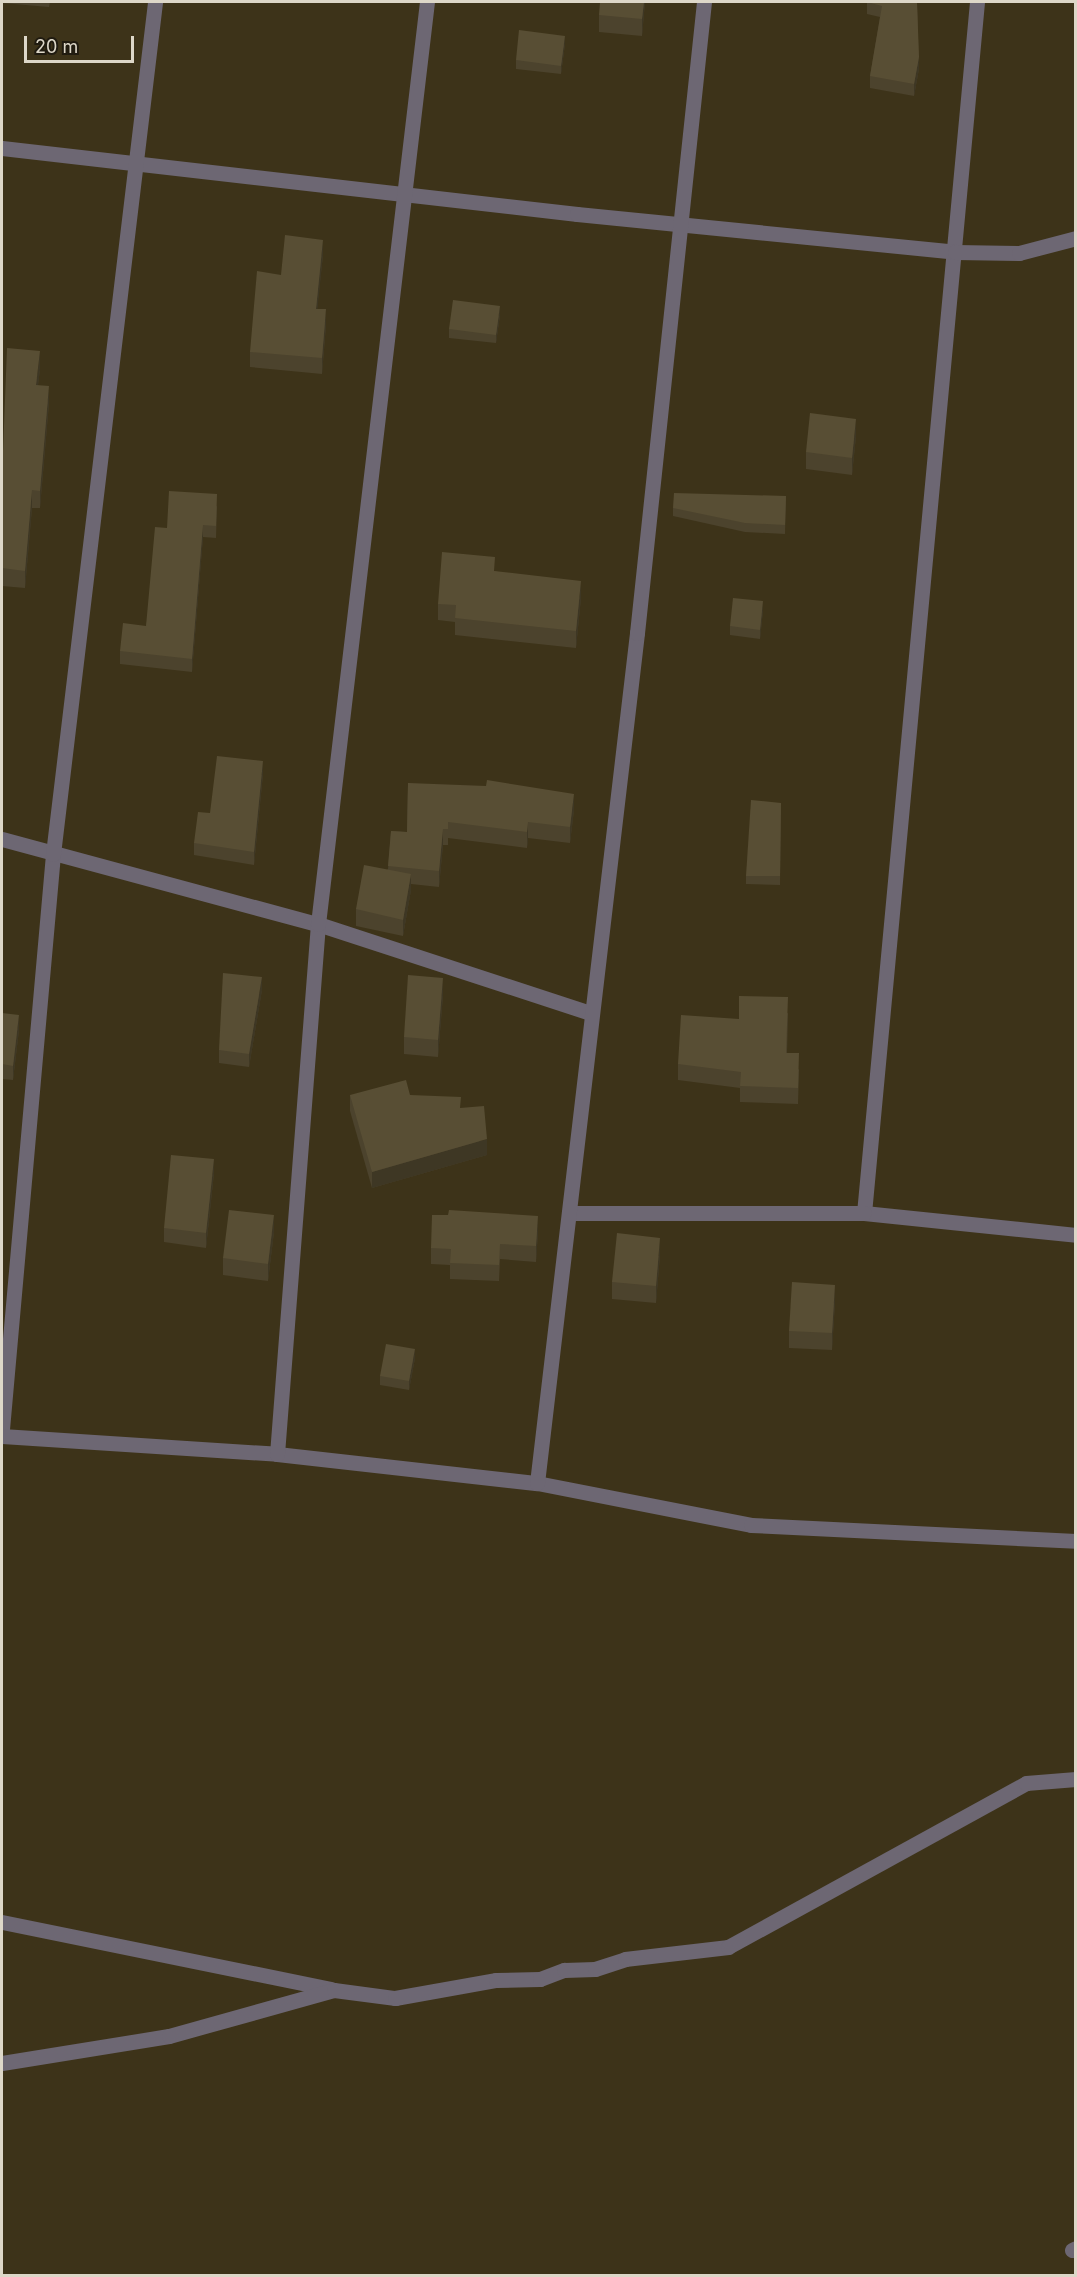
<!DOCTYPE html>
<style>
body{margin:0}
#map{position:relative;width:1077px;height:2277px;overflow:hidden;background:#3d3319;font-family:Inter,sans-serif}
div>[style]{position:absolute}
.minor>*{height:15px;margin:-7.5px;padding:0 7.5px;transform-origin:7.5px;border-radius:7.5px;background:#6d6773}
.wall>*{inset:0;background:#4c432d}
.shaded-wall>*{inset:0;background:#3e3724}
.building>*{inset:0;background:#584e34}
span{translate:-50% -50%;white-space:nowrap;text-align:center;line-height:1.15;-webkit-text-stroke:5px #201b10;paint-order:stroke}
.frame{position:absolute;inset:0;border:3px solid #ddd7c8;pointer-events:none}
.scale{position:absolute;left:24px;top:36px;width:110px;height:27px;box-sizing:border-box;border:3px solid #ddd7c8;border-top:0;padding-left:8px;font-size:18px;line-height:21px;white-space:nowrap;color:#ddd7c8;-webkit-text-stroke:4px #201b10;paint-order:stroke}
</style>
<div id="map">
<div class="minor">
<i style="left:977px;top:2px;width:1216px;rotate:95.33deg"></i>
<i style="left:864px;top:1213px;width:213px;rotate:5.9deg"></i>
<i style="left:2px;top:148px;width:579px;rotate:6.55deg"></i>
<i style="left:577px;top:214px;width:380px;rotate:5.7deg"></i>
<i style="left:955px;top:252px;width:64px;rotate:0.9deg"></i>
<i style="left:1019px;top:253px;width:59px;rotate:-14.7deg"></i>
<i style="left:2px;top:839px;width:327px;rotate:15.1deg"></i>
<i style="left:318px;top:924px;width:286px;rotate:18.1deg"></i>
<i style="left:569px;top:1213px;width:295px"></i>
<i style="left:2px;top:1429px;width:577px;rotate:-84.93deg"></i>
<i style="left:53px;top:854px;width:858px;rotate:-83.17deg"></i>
<i style="left:2px;top:1436px;width:276px;rotate:3.7deg"></i>
<i style="left:277px;top:1454px;width:262px;rotate:6.4deg"></i>
<i style="left:537px;top:1483px;width:218px;rotate:11.1deg"></i>
<i style="left:751px;top:1525px;width:325px;rotate:2.8deg"></i>
<i style="left:277px;top:1454px;width:532px;rotate:-85.58deg"></i>
<i style="left:318px;top:924px;width:928px;rotate:-83.26deg"></i>
<i style="left:537px;top:1483px;width:856px;rotate:-83.29deg"></i>
<i style="left:637px;top:633px;width:635px;rotate:-83.94deg"></i>
<i style="left:2px;top:1922px;width:336px;rotate:11.5deg"></i>
<i style="left:2px;top:2063px;width:169px;rotate:-9.2deg"></i>
<i style="left:169px;top:2036px;width:171px;rotate:-15.6deg"></i>
<i style="left:334px;top:1990px;width:62px;rotate:7.5deg"></i>
<i style="left:395px;top:1998px;width:103px;rotate:-10.1deg"></i>
<i style="left:496px;top:1980px;width:44px;rotate:-1.3deg"></i>
<i style="left:540px;top:1979px;width:26px;rotate:-21deg"></i>
<i style="left:564px;top:1970px;width:31px;rotate:-2deg"></i>
<i style="left:595px;top:1969px;width:32px;rotate:-18deg"></i>
<i style="left:625px;top:1959px;width:104px;rotate:-6.6deg"></i>
<i style="left:728px;top:1947px;width:340px;rotate:-28.8deg"></i>
<i style="left:1026px;top:1783px;width:50px;rotate:-4.6deg"></i>
<i style="left:1072px;top:2250px;width:4px;rotate:-27deg"></i>
</div>
<div class="wall">
<i style="clip-path:polygon(2px 2px,50px 2px,49px 7px,2px 3px)"></i>
<i style="clip-path:polygon(645px 2px,642px 36px,599px 32px,599px 15px)"></i>
<i style="clip-path:polygon(867px 2px,917px 2px,919px 69px,914px 96px,870px 88px,870px 76px,880px 17px,867px 14px)"></i>
<i style="clip-path:polygon(565px 44px,561px 74px,516px 69px,516px 60px)"></i>
<i style="clip-path:polygon(323px 255px,317px 309px,326px 325px,322px 374px,250px 367px,250px 352px,281px 275px)"></i>
<i style="clip-path:polygon(500px 315px,496px 343px,449px 338px,449px 329px)"></i>
<i style="clip-path:polygon(40px 369px,38px 385px,49px 403px,40px 508px,32px 508px,25px 588px,2px 586px,2px 451px,3px 451px)"></i>
<i style="clip-path:polygon(856px 436px,852px 475px,806px 469px,806px 452px)"></i>
<i style="clip-path:polygon(786px 496px,785px 534px,745px 532px,673px 516px,673px 508px)"></i>
<i style="clip-path:polygon(217px 506px,216px 538px,203px 537px,192px 672px,120px 664px,120px 651px,146px 626px,167px 528px)"></i>
<i style="clip-path:polygon(495px 571px,581px 598px,576px 648px,455px 635px,455px 622px,438px 620px,438px 604px)"></i>
<i style="clip-path:polygon(763px 610px,760px 639px,730px 635px,730px 626px)"></i>
<i style="clip-path:polygon(263px 774px,254px 865px,194px 855px,194px 843px,210px 813px)"></i>
<i style="clip-path:polygon(408px 783px,574px 810px,570px 843px,528px 838px,527px 848px,448px 838px,448px 845px,443px 845px,439px 887px,411px 884px,411px 890px,403px 936px,356px 926px,356px 909px,388px 869px,391px 831px,407px 832px)"></i>
<i style="clip-path:polygon(781px 803px,780px 885px,746px 884px,746px 876px)"></i>
<i style="clip-path:polygon(262px 990px,249px 1067px,219px 1063px,219px 1050px)"></i>
<i style="clip-path:polygon(443px 995px,438px 1057px,404px 1054px,404px 1037px)"></i>
<i style="clip-path:polygon(2px 1013px,19px 1030px,13px 1080px,2px 1079px)"></i>
<i style="clip-path:polygon(788px 1013px,787px 1053px,799px 1070px,798px 1104px,740px 1102px,740px 1088px,678px 1080px,678px 1064px,739px 1019px)"></i>
<i style="clip-path:polygon(350px 1095px,410px 1095px,461px 1108px,487px 1155px,372px 1188px,350px 1111px)"></i>
<i style="clip-path:polygon(214px 1173px,206px 1248px,164px 1242px,164px 1228px)"></i>
<i style="clip-path:polygon(274px 1232px,268px 1281px,223px 1275px,223px 1258px)"></i>
<i style="clip-path:polygon(538px 1232px,536px 1262px,500px 1259px,499px 1281px,450px 1279px,450px 1265px,431px 1264px,431px 1248px)"></i>
<i style="clip-path:polygon(660px 1255px,656px 1303px,612px 1299px,612px 1282px)"></i>
<i style="clip-path:polygon(835px 1302px,832px 1350px,789px 1348px,789px 1331px)"></i>
<i style="clip-path:polygon(415px 1358px,409px 1390px,380px 1385px,380px 1376px)"></i>
</div>
<div class="shaded-wall">
<i style="clip-path:polygon(644px 2px,645px 2px,642px 36px,642px 19px)"></i>
<i style="clip-path:polygon(565px 36px,565px 44px,561px 74px,561px 66px)"></i>
<i style="clip-path:polygon(919px 57px,919px 69px,914px 96px,914px 84px)"></i>
<i style="clip-path:polygon(323px 240px,323px 255px,316px 324px,316px 309px)"></i>
<i style="clip-path:polygon(500px 306px,500px 315px,496px 343px,496px 335px)"></i>
<i style="clip-path:polygon(326px 309px,326px 325px,322px 374px,322px 358px)"></i>
<i style="clip-path:polygon(40px 351px,40px 369px,36px 403px,36px 385px)"></i>
<i style="clip-path:polygon(49px 386px,49px 403px,40px 508px,40px 491px)"></i>
<i style="clip-path:polygon(856px 419px,856px 436px,852px 475px,852px 458px)"></i>
<i style="clip-path:polygon(32px 490px,32px 508px,25px 588px,25px 571px)"></i>
<i style="clip-path:polygon(203px 525px,203px 537px,192px 672px,192px 659px)"></i>
<i style="clip-path:polygon(581px 581px,581px 598px,576px 648px,576px 631px)"></i>
<i style="clip-path:polygon(763px 601px,763px 610px,760px 639px,760px 630px)"></i>
<i style="clip-path:polygon(263px 761px,263px 774px,254px 865px,254px 852px)"></i>
<i style="clip-path:polygon(574px 794px,574px 810px,570px 843px,570px 827px)"></i>
<i style="clip-path:polygon(528px 822px,528px 838px,527px 848px,527px 832px)"></i>
<i style="clip-path:polygon(443px 829px,443px 845px,439px 887px,439px 871px)"></i>
<i style="clip-path:polygon(411px 874px,411px 890px,403px 936px,403px 920px)"></i>
<i style="clip-path:polygon(262px 977px,262px 990px,249px 1067px,249px 1054px)"></i>
<i style="clip-path:polygon(443px 978px,443px 995px,438px 1057px,438px 1040px)"></i>
<i style="clip-path:polygon(19px 1015px,19px 1030px,13px 1080px,13px 1066px)"></i>
<i style="clip-path:polygon(487px 1139px,487px 1155px,372px 1188px,372px 1172px)"></i>
<i style="clip-path:polygon(214px 1159px,214px 1173px,206px 1248px,206px 1233px)"></i>
<i style="clip-path:polygon(274px 1215px,274px 1232px,268px 1281px,268px 1264px)"></i>
<i style="clip-path:polygon(538px 1216px,538px 1232px,536px 1262px,536px 1246px)"></i>
<i style="clip-path:polygon(660px 1238px,660px 1255px,656px 1303px,656px 1286px)"></i>
<i style="clip-path:polygon(835px 1285px,835px 1302px,832px 1350px,832px 1333px)"></i>
<i style="clip-path:polygon(415px 1349px,415px 1358px,409px 1390px,409px 1381px)"></i>
</div>
<div class="building">
<i style="clip-path:polygon(600px 2px,644px 2px,642px 19px,599px 15px)"></i>
<i style="clip-path:polygon(867px 2px,917px 2px,919px 57px,914px 84px,870px 76px,882px 6px)"></i>
<i style="clip-path:polygon(519px 30px,565px 36px,561px 66px,516px 60px)"></i>
<i style="clip-path:polygon(285px 235px,323px 240px,316px 309px,326px 309px,322px 358px,250px 352px,257px 271px,281px 275px)"></i>
<i style="clip-path:polygon(453px 300px,500px 306px,496px 335px,449px 329px)"></i>
<i style="clip-path:polygon(7px 348px,40px 351px,36px 385px,49px 386px,40px 491px,32px 490px,25px 571px,2px 568px,2px 451px,3px 451px)"></i>
<i style="clip-path:polygon(810px 413px,856px 419px,852px 458px,806px 452px)"></i>
<i style="clip-path:polygon(169px 491px,217px 494px,216px 526px,203px 525px,192px 659px,120px 651px,123px 623px,146px 626px,155px 527px,167px 528px)"></i>
<i style="clip-path:polygon(674px 493px,786px 496px,785px 525px,745px 523px,673px 508px)"></i>
<i style="clip-path:polygon(442px 552px,495px 557px,494px 571px,581px 581px,576px 631px,455px 618px,456px 605px,438px 604px)"></i>
<i style="clip-path:polygon(733px 598px,763px 601px,760px 630px,730px 626px)"></i>
<i style="clip-path:polygon(217px 756px,263px 761px,254px 852px,194px 843px,198px 812px,210px 813px)"></i>
<i style="clip-path:polygon(487px 780px,574px 794px,570px 827px,528px 822px,527px 832px,448px 822px,448px 829px,443px 829px,439px 871px,388px 866px,391px 831px,407px 832px,408px 783px,486px 786px)"></i>
<i style="clip-path:polygon(751px 800px,781px 803px,780px 876px,746px 876px)"></i>
<i style="clip-path:polygon(364px 865px,411px 874px,403px 920px,356px 909px)"></i>
<i style="clip-path:polygon(223px 973px,262px 977px,249px 1054px,219px 1050px)"></i>
<i style="clip-path:polygon(408px 975px,443px 978px,438px 1040px,404px 1037px)"></i>
<i style="clip-path:polygon(739px 996px,788px 997px,786px 1053px,799px 1053px,798px 1088px,740px 1086px,741px 1072px,678px 1064px,681px 1015px,739px 1019px)"></i>
<i style="clip-path:polygon(2px 1013px,19px 1015px,13px 1066px,2px 1064px)"></i>
<i style="clip-path:polygon(406px 1080px,410px 1095px,461px 1097px,460px 1108px,484px 1106px,487px 1139px,372px 1172px,350px 1095px)"></i>
<i style="clip-path:polygon(171px 1155px,214px 1159px,206px 1233px,164px 1228px)"></i>
<i style="clip-path:polygon(229px 1210px,274px 1215px,268px 1264px,223px 1258px)"></i>
<i style="clip-path:polygon(449px 1210px,538px 1216px,536px 1246px,500px 1244px,499px 1265px,450px 1263px,451px 1249px,431px 1248px,432px 1215px,448px 1215px)"></i>
<i style="clip-path:polygon(617px 1233px,660px 1238px,656px 1286px,612px 1282px)"></i>
<i style="clip-path:polygon(792px 1282px,835px 1285px,832px 1333px,789px 1331px)"></i>
<i style="clip-path:polygon(386px 1344px,415px 1349px,409px 1381px,380px 1376px)"></i>
</div>
<div class="frame"></div>
<div class="scale">20 m</div>
</div>
